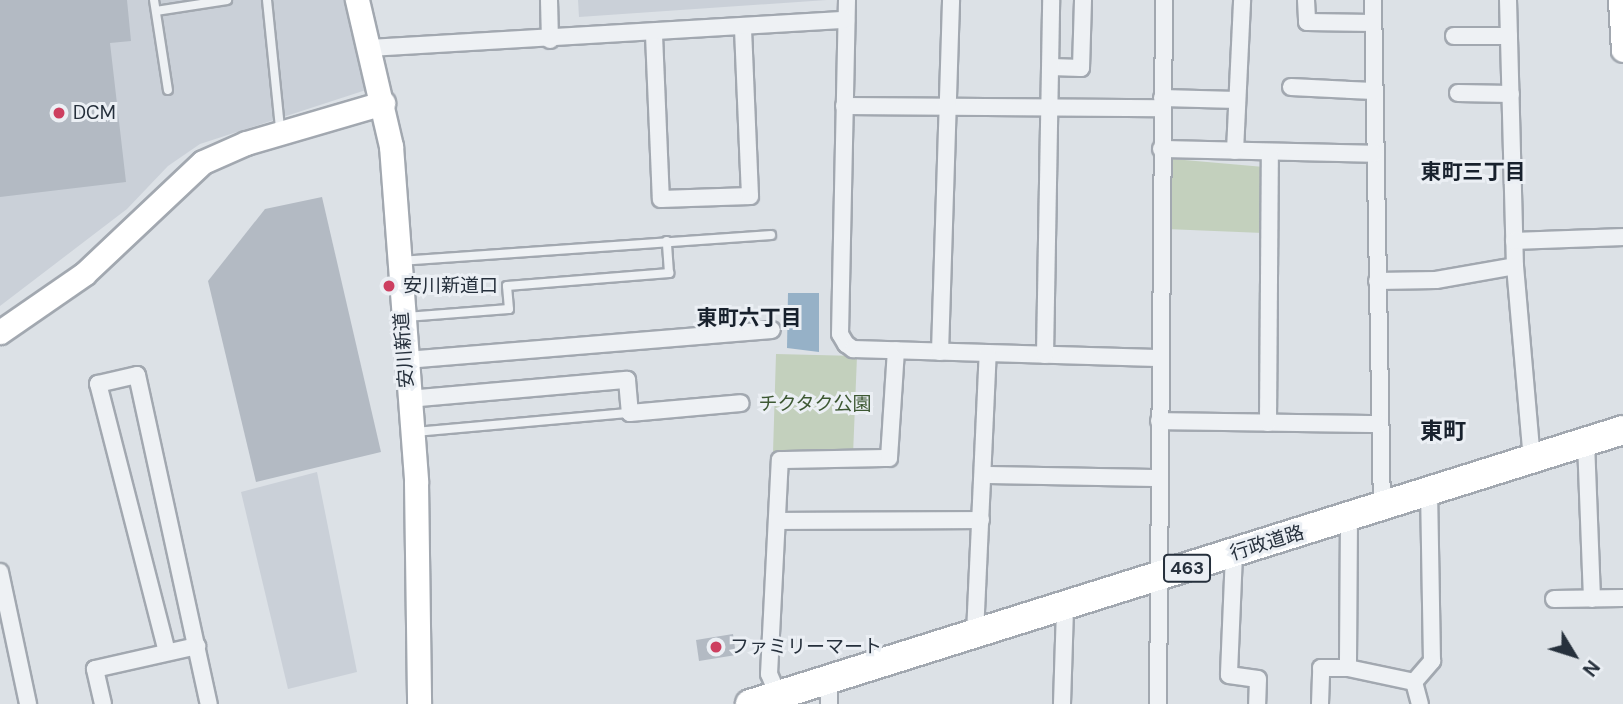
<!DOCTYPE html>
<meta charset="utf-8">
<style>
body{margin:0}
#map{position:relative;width:1623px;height:704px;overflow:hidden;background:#dce1e6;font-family:"DM Sans","Noto Sans JP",sans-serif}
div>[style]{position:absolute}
.built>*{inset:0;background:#cad0d8}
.green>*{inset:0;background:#c3d0bd}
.water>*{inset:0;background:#96b1c7}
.building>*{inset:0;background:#b3bac3}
.roads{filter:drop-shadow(2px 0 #a2a8b0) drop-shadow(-2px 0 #a2a8b0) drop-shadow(0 2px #a2a8b0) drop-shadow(0 -2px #a2a8b0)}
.lane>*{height:8px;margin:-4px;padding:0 4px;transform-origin:4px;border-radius:4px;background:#eef1f4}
.street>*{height:16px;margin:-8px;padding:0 8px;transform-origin:8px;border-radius:8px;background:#eef1f4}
.secondary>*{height:23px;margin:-11.5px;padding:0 11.5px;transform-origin:11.5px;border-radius:11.5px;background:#fff}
.highway>*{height:28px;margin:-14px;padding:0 14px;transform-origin:14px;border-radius:14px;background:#fff}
.dots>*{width:19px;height:19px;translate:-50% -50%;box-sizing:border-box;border:4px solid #ebeff4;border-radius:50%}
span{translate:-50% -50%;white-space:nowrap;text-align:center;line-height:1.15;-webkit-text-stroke:6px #ebeff4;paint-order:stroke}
.shield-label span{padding:2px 5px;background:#ebeff4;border:2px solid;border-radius:5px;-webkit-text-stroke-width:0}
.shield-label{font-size:18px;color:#26303c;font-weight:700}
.poi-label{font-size:19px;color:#26303c}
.left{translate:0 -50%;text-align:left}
.street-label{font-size:19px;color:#26303c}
.park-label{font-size:19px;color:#3d5833}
.neighbourhood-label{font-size:21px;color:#18212d;font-weight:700}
.quarter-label{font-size:23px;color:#18212d;font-weight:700}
.north{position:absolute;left:1539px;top:620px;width:70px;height:70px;-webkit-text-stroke:5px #ebeff4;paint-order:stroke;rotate:128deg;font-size:19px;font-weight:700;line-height:28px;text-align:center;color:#26303c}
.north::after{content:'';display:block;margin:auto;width:24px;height:32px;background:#26303c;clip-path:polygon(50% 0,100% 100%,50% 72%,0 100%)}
</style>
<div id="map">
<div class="built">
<i style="clip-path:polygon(0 0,344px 0,366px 90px,200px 144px,168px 166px,127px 209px,0 306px)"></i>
<i style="clip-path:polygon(578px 0,827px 0,579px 17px)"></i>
<i style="clip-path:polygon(317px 472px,357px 672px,288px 689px,241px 492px)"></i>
</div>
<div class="green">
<i style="clip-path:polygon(1173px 159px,1264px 167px,1263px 233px,1166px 229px,1167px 165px)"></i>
<i style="clip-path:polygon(776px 354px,857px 356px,853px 455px,773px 453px)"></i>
</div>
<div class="water">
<i style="clip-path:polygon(788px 293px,819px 293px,819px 352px,787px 348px)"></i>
</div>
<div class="building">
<i style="clip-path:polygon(0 0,127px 0,131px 41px,110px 43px,126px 182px,0 197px)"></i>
<i style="clip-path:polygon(322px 197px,381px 452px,256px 482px,208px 281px,265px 209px)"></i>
<i style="clip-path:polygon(733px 634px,736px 655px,699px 661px,696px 640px)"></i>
</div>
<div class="roads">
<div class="lane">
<i style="left:154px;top:0;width:91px;rotate:81.2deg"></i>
<i style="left:267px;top:0;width:130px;rotate:84.2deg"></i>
<i style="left:156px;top:11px;width:72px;rotate:-8.8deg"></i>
<i style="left:400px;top:261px;width:372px;rotate:-4deg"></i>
<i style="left:406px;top:317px;width:103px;rotate:-4.4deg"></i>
<i style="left:509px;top:309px;width:23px;rotate:-95deg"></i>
<i style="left:507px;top:286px;width:163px;rotate:-4.6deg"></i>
<i style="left:669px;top:273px;width:32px;rotate:-94deg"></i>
<i style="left:415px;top:432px;width:216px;rotate:-5.1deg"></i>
</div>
<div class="street">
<i style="left:549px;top:0;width:40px;rotate:88.6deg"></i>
<i style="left:847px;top:0;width:334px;rotate:91.2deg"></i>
<i style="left:840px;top:334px;width:12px;rotate:59deg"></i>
<i style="left:846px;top:344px;width:9px;rotate:36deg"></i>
<i style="left:853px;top:349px;width:304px;rotate:1.7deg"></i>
<i style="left:1306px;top:0;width:22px;rotate:87deg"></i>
<i style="left:1307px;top:22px;width:66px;rotate:0.9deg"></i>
<i style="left:1373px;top:0;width:508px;rotate:88.99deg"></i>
<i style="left:1508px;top:0;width:266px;rotate:88.5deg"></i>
<i style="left:1515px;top:266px;width:195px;rotate:85deg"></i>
<i style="left:654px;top:35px;width:164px;rotate:87.6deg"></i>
<i style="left:661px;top:199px;width:89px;rotate:-1.9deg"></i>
<i style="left:750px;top:196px;width:168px;rotate:-92.4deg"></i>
<i style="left:1454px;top:36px;width:55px"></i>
<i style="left:369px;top:48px;width:478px;rotate:-3.4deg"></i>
<i style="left:1051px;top:67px;width:30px;rotate:2deg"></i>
<i style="left:1081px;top:68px;width:68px;rotate:-88.3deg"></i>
<i style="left:1291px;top:87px;width:83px;rotate:2.8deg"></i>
<i style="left:1458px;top:93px;width:53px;rotate:1.1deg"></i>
<i style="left:1162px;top:98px;width:75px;rotate:1.5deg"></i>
<i style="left:844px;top:106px;width:318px;rotate:0.4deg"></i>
<i style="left:1161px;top:149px;width:214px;rotate:1.3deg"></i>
<i style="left:1235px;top:151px;width:151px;rotate:-87.3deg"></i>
<i style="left:1514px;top:241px;width:109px;rotate:-2.1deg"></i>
<i style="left:1377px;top:281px;width:59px;rotate:-1deg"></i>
<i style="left:1436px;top:280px;width:80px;rotate:-10deg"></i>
<i style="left:940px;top:352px;width:352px;rotate:-88.2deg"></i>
<i style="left:1045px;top:355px;width:355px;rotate:-89deg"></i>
<i style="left:406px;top:360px;width:367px;rotate:-4.7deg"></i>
<i style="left:408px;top:399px;width:220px;rotate:-5deg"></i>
<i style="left:627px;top:380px;width:33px;rotate:85deg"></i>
<i style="left:630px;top:413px;width:111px;rotate:-5.1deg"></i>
<i style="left:1159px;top:421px;width:221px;rotate:0.8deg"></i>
<i style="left:1268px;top:423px;width:271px;rotate:-89.6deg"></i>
<i style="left:1586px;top:442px;width:157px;rotate:87.8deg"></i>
<i style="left:983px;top:475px;width:176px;rotate:1deg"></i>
<i style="left:1349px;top:518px;width:150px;rotate:90.4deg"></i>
<i style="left:1348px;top:668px;width:67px;rotate:12deg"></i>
<i style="left:1414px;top:682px;width:23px;rotate:75deg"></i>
<i style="left:777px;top:521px;width:204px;rotate:-0.3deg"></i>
<i style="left:1234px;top:554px;width:121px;rotate:92.4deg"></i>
<i style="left:1229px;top:675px;width:29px;rotate:8deg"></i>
<i style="left:1258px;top:679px;width:25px;rotate:92deg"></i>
<i style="left:0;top:572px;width:135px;rotate:78deg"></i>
<i style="left:1554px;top:599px;width:69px;rotate:-0.8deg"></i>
<i style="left:975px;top:634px;width:281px;rotate:-87.4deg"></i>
<i style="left:167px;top:652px;width:277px;rotate:-104.4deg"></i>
<i style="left:98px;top:384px;width:40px;rotate:-13deg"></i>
<i style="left:137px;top:375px;width:337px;rotate:77.7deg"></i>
<i style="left:1414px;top:682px;width:28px;rotate:-49deg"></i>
<i style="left:1432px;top:661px;width:169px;rotate:-91deg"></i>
<i style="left:778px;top:695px;width:23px;rotate:-113deg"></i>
<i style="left:769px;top:674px;width:214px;rotate:-87.1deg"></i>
<i style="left:780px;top:460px;width:109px;rotate:-1.1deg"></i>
<i style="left:889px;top:458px;width:108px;rotate:-86.3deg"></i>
<i style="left:103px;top:704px;width:36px;rotate:-103deg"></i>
<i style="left:95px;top:669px;width:105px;rotate:-12.7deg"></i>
<i style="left:829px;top:704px;width:23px;rotate:-90deg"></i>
<i style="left:1062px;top:704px;width:98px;rotate:-88.2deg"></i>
<i style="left:1158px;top:704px;width:704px;rotate:-89.51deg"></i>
<i style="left:1320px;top:704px;width:36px;rotate:-88deg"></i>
<i style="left:1321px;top:668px;width:27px"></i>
</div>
<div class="secondary">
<i style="left:357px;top:0;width:150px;rotate:76.9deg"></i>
<i style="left:391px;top:146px;width:337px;rotate:85.7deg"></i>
<i style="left:416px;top:482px;width:222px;rotate:89.2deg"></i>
<i style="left:1620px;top:0;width:50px;rotate:86.6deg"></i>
<i style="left:0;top:332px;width:102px;rotate:-34.6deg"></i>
<i style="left:84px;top:274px;width:163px;rotate:-43.3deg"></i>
<i style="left:203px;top:162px;width:47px;rotate:-23.8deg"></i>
<i style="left:246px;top:143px;width:143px;rotate:-16.3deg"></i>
</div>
<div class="highway">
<i style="left:750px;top:704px;width:915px;rotate:-17.42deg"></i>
</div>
</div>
<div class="dots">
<i style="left:59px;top:113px;background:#cd3f60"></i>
<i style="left:389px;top:286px;background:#cd3f60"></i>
<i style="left:716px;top:647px;background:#cd3f60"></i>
</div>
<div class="shield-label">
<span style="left:1187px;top:568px">463</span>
</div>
<div class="poi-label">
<span class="left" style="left:73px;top:113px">DCM</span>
<span class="left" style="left:403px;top:286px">安川新道口</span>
<span class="left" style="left:730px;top:647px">ファミリーマート</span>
</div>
<div class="street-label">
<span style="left:404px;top:350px;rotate:-94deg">安川新道</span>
<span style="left:1267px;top:543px;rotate:-17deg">行政道路</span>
</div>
<div class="park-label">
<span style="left:815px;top:404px">チクタク公園</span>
</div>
<div class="neighbourhood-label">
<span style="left:1473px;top:172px">東町三丁目</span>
<span style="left:749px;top:318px">東町六丁目</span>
</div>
<div class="quarter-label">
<span style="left:1443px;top:431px">東町</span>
</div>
<div class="north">N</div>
</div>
